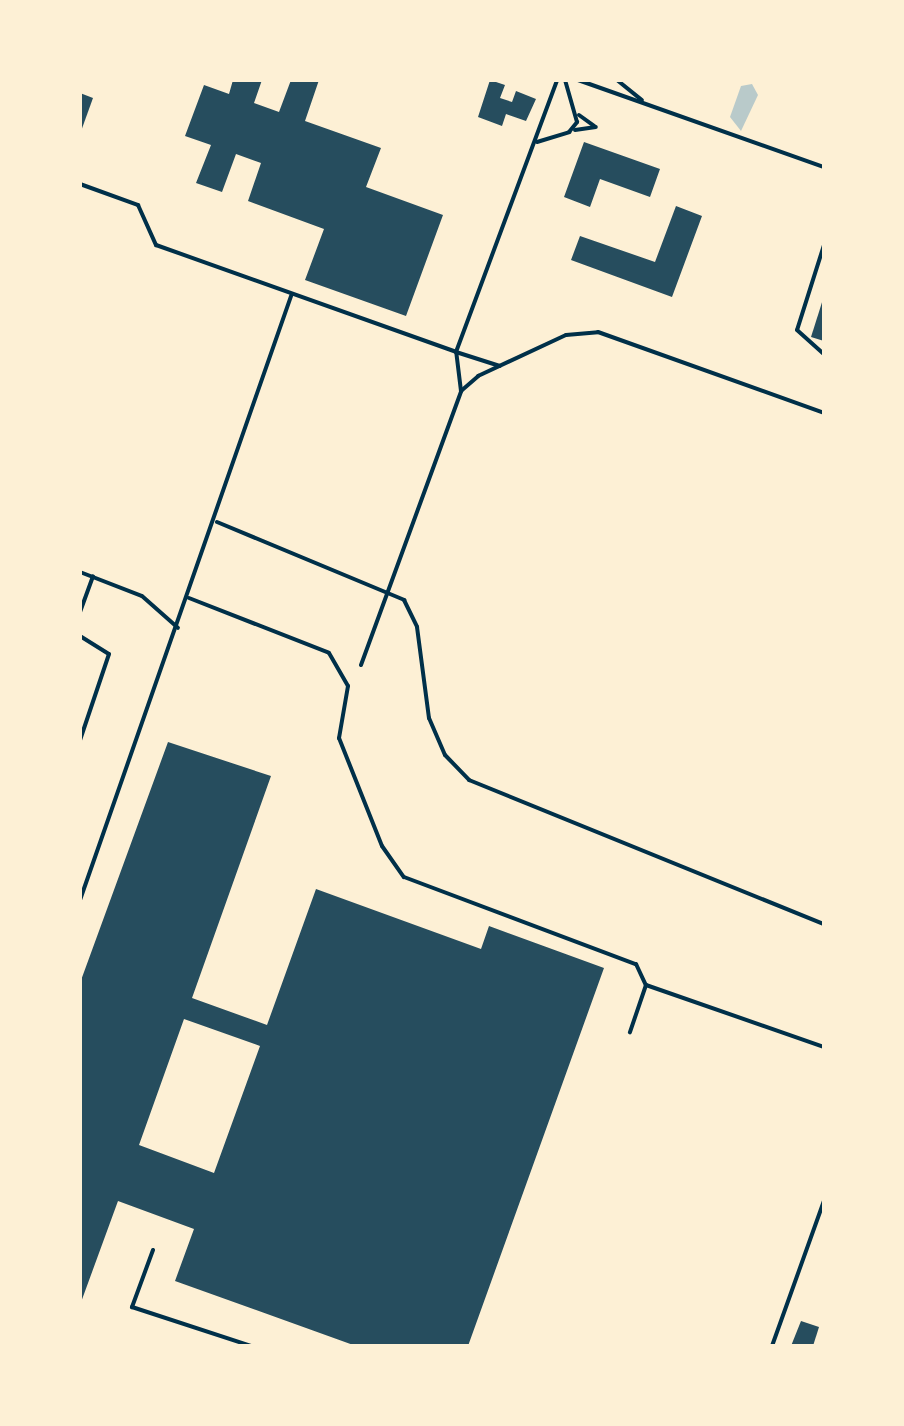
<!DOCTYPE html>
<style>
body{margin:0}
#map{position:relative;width:904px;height:1426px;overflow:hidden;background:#fdf0d5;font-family:"Noto Sans",sans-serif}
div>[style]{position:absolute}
.green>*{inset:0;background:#b9caca}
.building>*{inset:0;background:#264d5e}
.service>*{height:4px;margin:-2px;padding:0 2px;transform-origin:2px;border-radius:2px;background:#003049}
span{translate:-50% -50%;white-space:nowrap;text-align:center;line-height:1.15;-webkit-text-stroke:7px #fdf0d5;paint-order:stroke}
.frame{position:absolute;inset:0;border:82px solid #fdf0d5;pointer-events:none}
</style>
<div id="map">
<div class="green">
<i style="clip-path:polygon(741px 86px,752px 84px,758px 95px,741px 131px,730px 117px)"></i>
</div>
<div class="building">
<i style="clip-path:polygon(233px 80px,262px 80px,254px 103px,279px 112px,291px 80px,319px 80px,305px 121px,381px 148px,366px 187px,443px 215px,406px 316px,305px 280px,324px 229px,248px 201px,261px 163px,236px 154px,222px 192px,196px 183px,211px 145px,185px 136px,204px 85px,229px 94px)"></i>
<i style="clip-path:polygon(490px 80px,505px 85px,500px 98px,512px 102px,516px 91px,536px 99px,526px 121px,506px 114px,502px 126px,478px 117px)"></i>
<i style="clip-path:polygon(80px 93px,93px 98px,80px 134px)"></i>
<i style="clip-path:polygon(584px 142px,660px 169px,650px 197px,600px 179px,590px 207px,564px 197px)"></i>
<i style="clip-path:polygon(676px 206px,702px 216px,672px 297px,571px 260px,580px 236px,655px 262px)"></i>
<i style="clip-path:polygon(824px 296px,824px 341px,811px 337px)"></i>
<i style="clip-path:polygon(evenodd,168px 742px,271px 776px,192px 998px,267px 1025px,316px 889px,481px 949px,489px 926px,604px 968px,468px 1346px,356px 1346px,175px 1281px,194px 1229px,118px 1201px,80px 1305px,80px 983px,168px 742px,184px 1019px,260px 1046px,214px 1173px,139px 1145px,184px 1019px)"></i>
<i style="clip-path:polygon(801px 1321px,819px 1327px,813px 1346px,791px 1346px)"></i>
</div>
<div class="service">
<i style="left:578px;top:80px;width:261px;rotate:19.5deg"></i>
<i style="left:617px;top:80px;width:32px;rotate:39deg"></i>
<i style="left:579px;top:115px;width:19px;rotate:36deg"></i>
<i style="left:575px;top:130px;width:21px;rotate:-8deg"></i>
<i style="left:537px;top:142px;width:34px;rotate:-17deg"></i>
<i style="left:569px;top:132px;width:13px;rotate:-51deg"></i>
<i style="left:577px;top:122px;width:44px;rotate:-105.9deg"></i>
<i style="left:80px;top:184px;width:62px;rotate:19.9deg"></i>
<i style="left:138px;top:205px;width:44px;rotate:65.8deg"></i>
<i style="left:156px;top:245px;width:319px;rotate:19.6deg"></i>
<i style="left:456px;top:352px;width:290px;rotate:-69.6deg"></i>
<i style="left:824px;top:245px;width:89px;rotate:107.6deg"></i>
<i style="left:797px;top:330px;width:36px;rotate:42deg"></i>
<i style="left:461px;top:391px;width:39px;rotate:-97deg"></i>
<i style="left:456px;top:352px;width:46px;rotate:17.7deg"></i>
<i style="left:217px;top:522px;width:203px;rotate:22.6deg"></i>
<i style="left:404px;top:600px;width:30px;rotate:64deg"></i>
<i style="left:417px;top:627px;width:92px;rotate:82.5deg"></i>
<i style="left:429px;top:718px;width:40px;rotate:66.6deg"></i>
<i style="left:445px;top:755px;width:35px;rotate:46deg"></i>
<i style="left:469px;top:780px;width:383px;rotate:22.1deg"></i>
<i style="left:80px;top:572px;width:66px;rotate:21.2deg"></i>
<i style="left:142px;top:596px;width:48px;rotate:41.6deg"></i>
<i style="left:189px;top:598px;width:150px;rotate:21.4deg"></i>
<i style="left:329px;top:653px;width:38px;rotate:60deg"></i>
<i style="left:348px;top:686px;width:53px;rotate:99.8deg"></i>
<i style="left:339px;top:738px;width:116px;rotate:68.3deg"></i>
<i style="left:382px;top:846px;width:38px;rotate:55deg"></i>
<i style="left:404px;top:877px;width:248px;rotate:20.6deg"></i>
<i style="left:636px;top:964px;width:23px;rotate:65deg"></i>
<i style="left:646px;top:985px;width:50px;rotate:108.8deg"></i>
<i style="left:80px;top:612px;width:38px;rotate:-70deg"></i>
<i style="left:80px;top:636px;width:34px;rotate:32deg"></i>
<i style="left:109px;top:654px;width:91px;rotate:108.6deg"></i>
<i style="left:361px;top:665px;width:292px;rotate:-69.9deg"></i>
<i style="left:461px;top:391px;width:23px;rotate:-41deg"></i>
<i style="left:478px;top:376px;width:97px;rotate:-25deg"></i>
<i style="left:566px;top:335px;width:32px;rotate:-5deg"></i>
<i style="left:598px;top:332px;width:240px;rotate:19.7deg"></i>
<i style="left:80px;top:900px;width:640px;rotate:-70.74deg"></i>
<i style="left:646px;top:985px;width:188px;rotate:19.2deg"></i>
<i style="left:153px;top:1250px;width:61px;rotate:110.2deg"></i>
<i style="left:132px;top:1307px;width:125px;rotate:18.1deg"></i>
<i style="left:772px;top:1346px;width:154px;rotate:-70.3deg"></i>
</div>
<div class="frame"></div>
</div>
